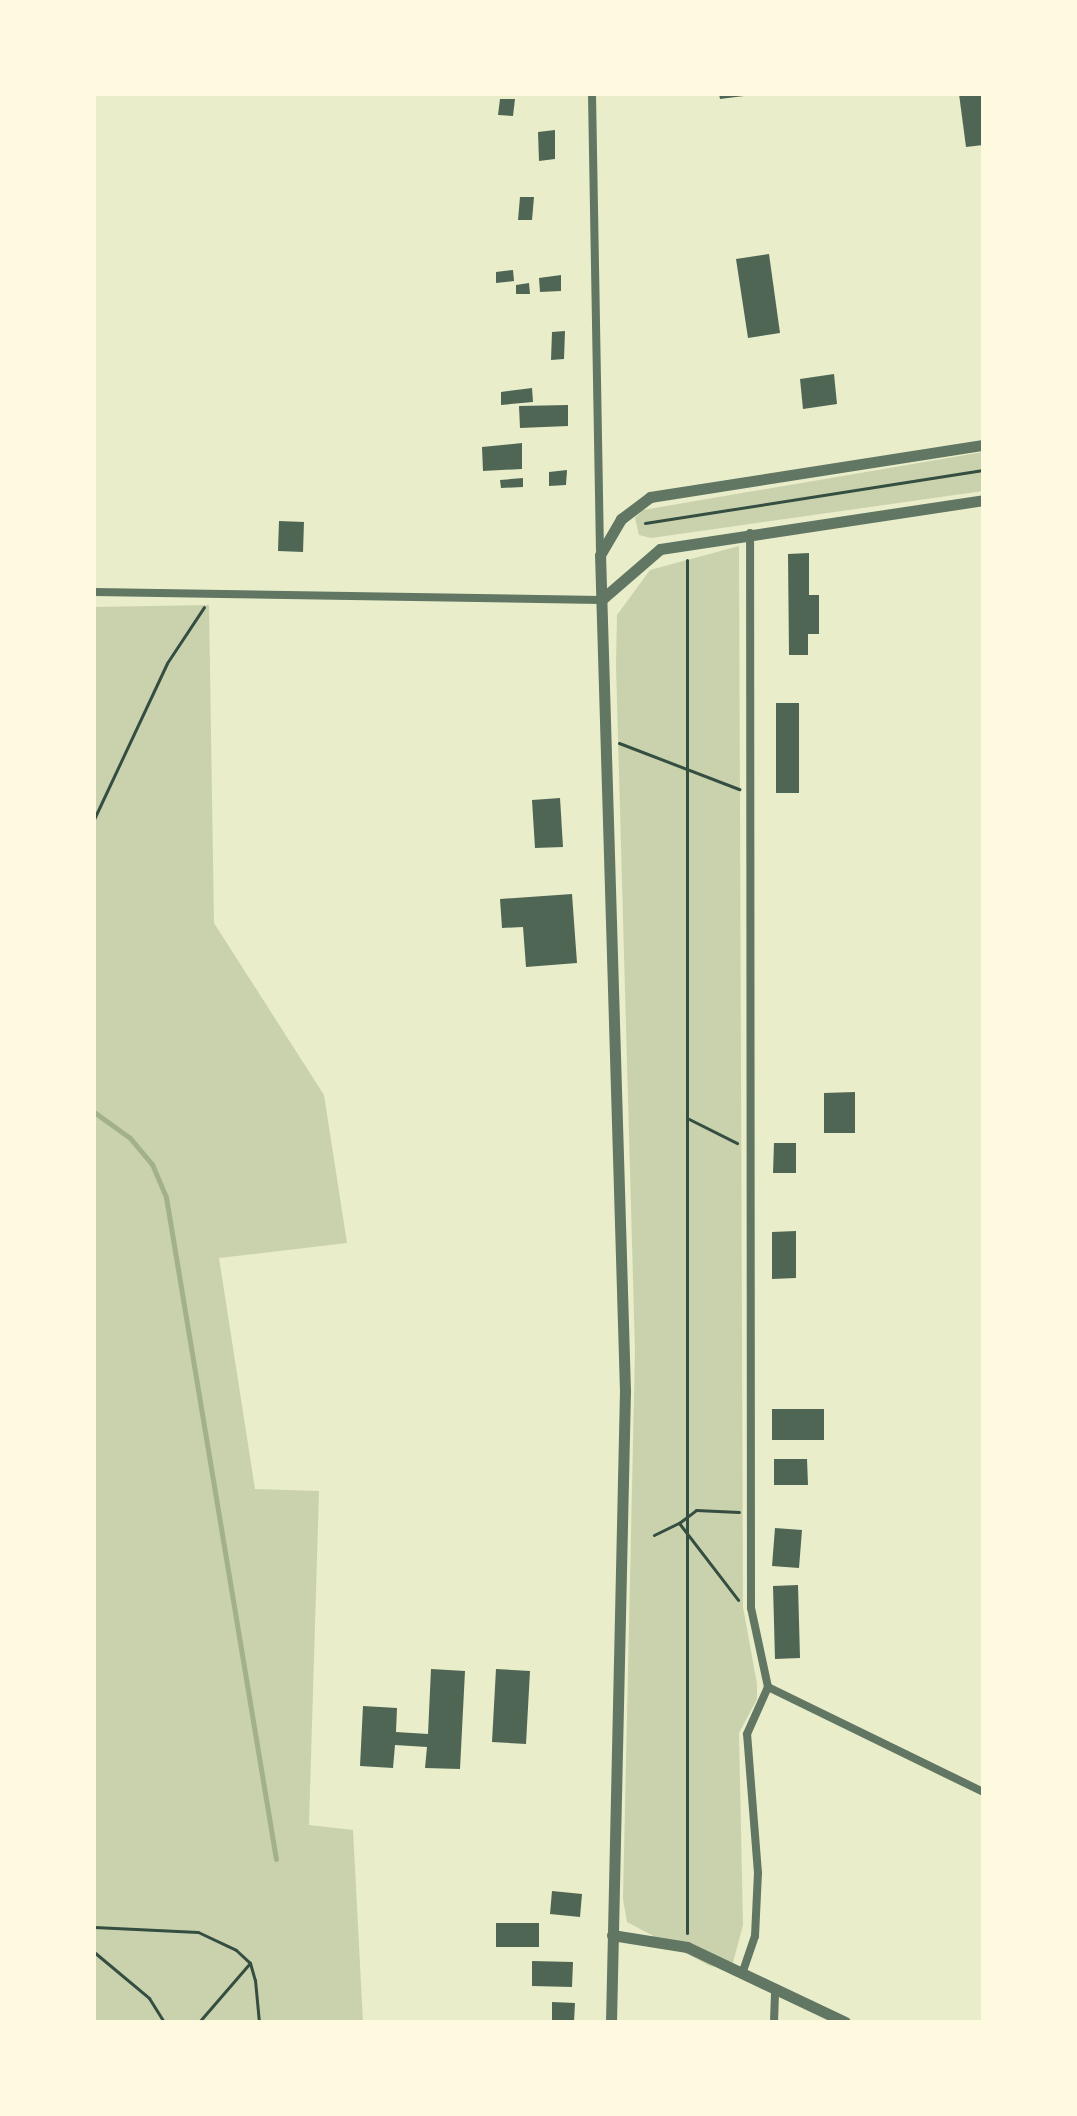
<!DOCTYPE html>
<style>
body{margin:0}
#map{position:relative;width:1077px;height:2116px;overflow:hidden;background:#e9edc9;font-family:Arial,sans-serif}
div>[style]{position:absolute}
.green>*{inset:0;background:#cad2ad}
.stream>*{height:5px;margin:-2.5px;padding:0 2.5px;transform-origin:2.5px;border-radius:2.5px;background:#a3b18a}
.building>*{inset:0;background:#4f6655}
.path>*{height:3px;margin:-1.5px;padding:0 1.5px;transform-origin:1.5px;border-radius:1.5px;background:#344e41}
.minor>*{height:8px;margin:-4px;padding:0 4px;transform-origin:4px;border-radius:4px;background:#617663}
.tertiary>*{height:11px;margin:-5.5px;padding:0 5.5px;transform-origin:5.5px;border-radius:5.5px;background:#617663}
span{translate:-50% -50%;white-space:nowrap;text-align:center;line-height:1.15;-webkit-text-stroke:8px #fefae0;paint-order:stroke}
.frame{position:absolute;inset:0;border:96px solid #fefae0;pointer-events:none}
</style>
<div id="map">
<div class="green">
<i style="clip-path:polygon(983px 452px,983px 491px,651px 538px,639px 535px,635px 518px,643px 510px)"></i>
<i style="clip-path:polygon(739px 546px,743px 1607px,757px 1684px,757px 1699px,739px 1733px,743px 1925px,731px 1970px,710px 1966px,627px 1922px,623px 1899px,635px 1351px,616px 665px,617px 615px,650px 570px)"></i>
<i style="clip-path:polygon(209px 605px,214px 923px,324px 1095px,347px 1243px,219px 1258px,255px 1489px,319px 1491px,309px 1825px,353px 1830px,363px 2022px,94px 2022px,94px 607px)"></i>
</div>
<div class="stream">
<i style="left:94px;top:1112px;width:44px;rotate:35.8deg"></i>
<i style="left:130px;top:1138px;width:34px;rotate:50deg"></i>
<i style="left:152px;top:1164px;width:36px;rotate:67deg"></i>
<i style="left:166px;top:1197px;width:671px;rotate:80.57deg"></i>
</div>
<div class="building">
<i style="clip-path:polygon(719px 94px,744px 94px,744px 96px,720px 99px)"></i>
<i style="clip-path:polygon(959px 94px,983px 94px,983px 145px,966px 147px)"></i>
<i style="clip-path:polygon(500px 99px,515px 99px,513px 116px,498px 115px)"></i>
<i style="clip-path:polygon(555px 130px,555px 159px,539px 161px,538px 132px)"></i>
<i style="clip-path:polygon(520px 197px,534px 197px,532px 220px,518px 220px)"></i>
<i style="clip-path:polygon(769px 254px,780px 333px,748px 338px,736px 259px)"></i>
<i style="clip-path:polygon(513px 270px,514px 281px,496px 283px,496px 272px)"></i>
<i style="clip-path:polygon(561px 275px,561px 291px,540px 292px,539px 278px)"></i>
<i style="clip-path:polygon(529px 283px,530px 294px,516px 294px,516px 285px)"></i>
<i style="clip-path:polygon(565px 331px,564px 359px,551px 360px,552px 332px)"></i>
<i style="clip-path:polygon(834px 374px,837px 404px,803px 409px,800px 379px)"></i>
<i style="clip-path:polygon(532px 388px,533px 402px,501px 405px,501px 392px)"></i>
<i style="clip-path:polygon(568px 405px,568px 426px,520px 428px,519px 406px)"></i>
<i style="clip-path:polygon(522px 443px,522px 469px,483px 471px,482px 447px)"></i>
<i style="clip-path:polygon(567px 470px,566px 485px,549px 486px,549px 472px)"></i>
<i style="clip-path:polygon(523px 478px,523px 487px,501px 488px,500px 480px)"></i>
<i style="clip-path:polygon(279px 521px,304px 522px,303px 552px,278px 551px)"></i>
<i style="clip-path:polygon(809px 553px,809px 595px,819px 595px,819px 634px,808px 634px,808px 655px,789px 655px,788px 554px)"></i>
<i style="clip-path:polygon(776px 703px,799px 703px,799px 793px,776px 793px)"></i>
<i style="clip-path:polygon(560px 798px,563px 847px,535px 848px,532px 800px)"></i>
<i style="clip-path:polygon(572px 894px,577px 963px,526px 967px,523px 927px,502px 928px,500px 899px)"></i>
<i style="clip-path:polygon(855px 1092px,855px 1133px,824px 1133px,824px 1093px)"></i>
<i style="clip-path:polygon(774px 1143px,796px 1143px,796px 1173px,773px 1173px)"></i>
<i style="clip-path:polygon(796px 1231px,796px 1278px,772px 1279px,772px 1232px)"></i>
<i style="clip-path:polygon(772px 1409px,824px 1409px,824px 1440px,772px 1440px)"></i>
<i style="clip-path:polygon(774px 1459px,807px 1459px,808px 1485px,774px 1485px)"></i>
<i style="clip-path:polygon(775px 1528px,802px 1530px,799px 1568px,772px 1566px)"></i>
<i style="clip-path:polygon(798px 1585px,800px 1658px,775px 1659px,773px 1586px)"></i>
<i style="clip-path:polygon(431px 1669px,465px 1671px,460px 1769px,425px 1768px,427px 1747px,395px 1745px,393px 1768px,360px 1766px,363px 1706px,397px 1708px,396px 1732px,428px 1734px)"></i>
<i style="clip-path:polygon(496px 1669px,530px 1671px,526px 1744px,492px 1742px)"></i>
<i style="clip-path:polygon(552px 1891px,582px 1894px,580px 1917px,550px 1914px)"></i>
<i style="clip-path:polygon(496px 1923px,539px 1923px,539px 1947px,496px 1947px)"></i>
<i style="clip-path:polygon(532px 1961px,573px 1962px,572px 1987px,532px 1986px)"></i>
<i style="clip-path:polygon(552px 2002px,575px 2003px,574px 2022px,552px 2022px)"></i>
</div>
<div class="path">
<i style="left:645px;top:523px;width:342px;rotate:-8.9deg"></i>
<i style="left:687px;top:560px;width:1373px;rotate:90deg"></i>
<i style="left:619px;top:743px;width:129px;rotate:21deg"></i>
<i style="left:94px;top:819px;width:172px;rotate:-64.9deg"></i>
<i style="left:167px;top:663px;width:67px;rotate:-56.5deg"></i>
<i style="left:687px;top:1118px;width:56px;rotate:26.6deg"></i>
<i style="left:679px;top:1523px;width:21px;rotate:-37deg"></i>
<i style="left:696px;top:1510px;width:43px;rotate:2.7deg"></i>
<i style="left:654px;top:1535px;width:28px;rotate:-26deg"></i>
<i style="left:679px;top:1523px;width:97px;rotate:52.5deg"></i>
<i style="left:94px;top:1927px;width:104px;rotate:2.8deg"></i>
<i style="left:198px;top:1932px;width:42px;rotate:25.3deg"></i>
<i style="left:236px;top:1950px;width:19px;rotate:43deg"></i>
<i style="left:250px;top:1963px;width:18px;rotate:74deg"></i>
<i style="left:255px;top:1980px;width:42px;rotate:84.6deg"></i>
<i style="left:94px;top:1952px;width:72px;rotate:39.9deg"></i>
<i style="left:149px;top:1998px;width:28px;rotate:58deg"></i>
<i style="left:199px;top:2022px;width:78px;rotate:-49.2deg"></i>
</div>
<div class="minor">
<i style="left:592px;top:94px;width:456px;rotate:89deg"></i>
<i style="left:94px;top:592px;width:507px;rotate:0.9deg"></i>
<i style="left:768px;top:1687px;width:239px;rotate:26deg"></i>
<i style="left:742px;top:1974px;width:40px;rotate:-71.1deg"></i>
<i style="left:755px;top:1936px;width:63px;rotate:-87.3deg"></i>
<i style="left:758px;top:1873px;width:139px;rotate:-94.5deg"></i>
<i style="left:747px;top:1734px;width:51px;rotate:-65.9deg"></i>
<i style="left:768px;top:1687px;width:81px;rotate:-102.1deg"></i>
<i style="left:751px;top:1608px;width:1075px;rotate:-90.05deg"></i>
<i style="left:774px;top:2022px;width:32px;rotate:-88deg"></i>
</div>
<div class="tertiary">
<i style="left:601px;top:600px;width:78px;rotate:-40.8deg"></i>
<i style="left:660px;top:549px;width:327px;rotate:-8.6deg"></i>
<i style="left:612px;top:1935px;width:76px;rotate:9.1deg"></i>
<i style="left:687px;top:1947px;width:175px;rotate:25.4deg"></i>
<i style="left:611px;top:2022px;width:631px;rotate:-88.73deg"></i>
<i style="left:625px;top:1391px;width:836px;rotate:-91.71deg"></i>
<i style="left:600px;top:555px;width:42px;rotate:-59.7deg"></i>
<i style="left:621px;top:519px;width:36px;rotate:-37deg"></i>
<i style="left:650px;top:497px;width:337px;rotate:-8.9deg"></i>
</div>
<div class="frame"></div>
</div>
